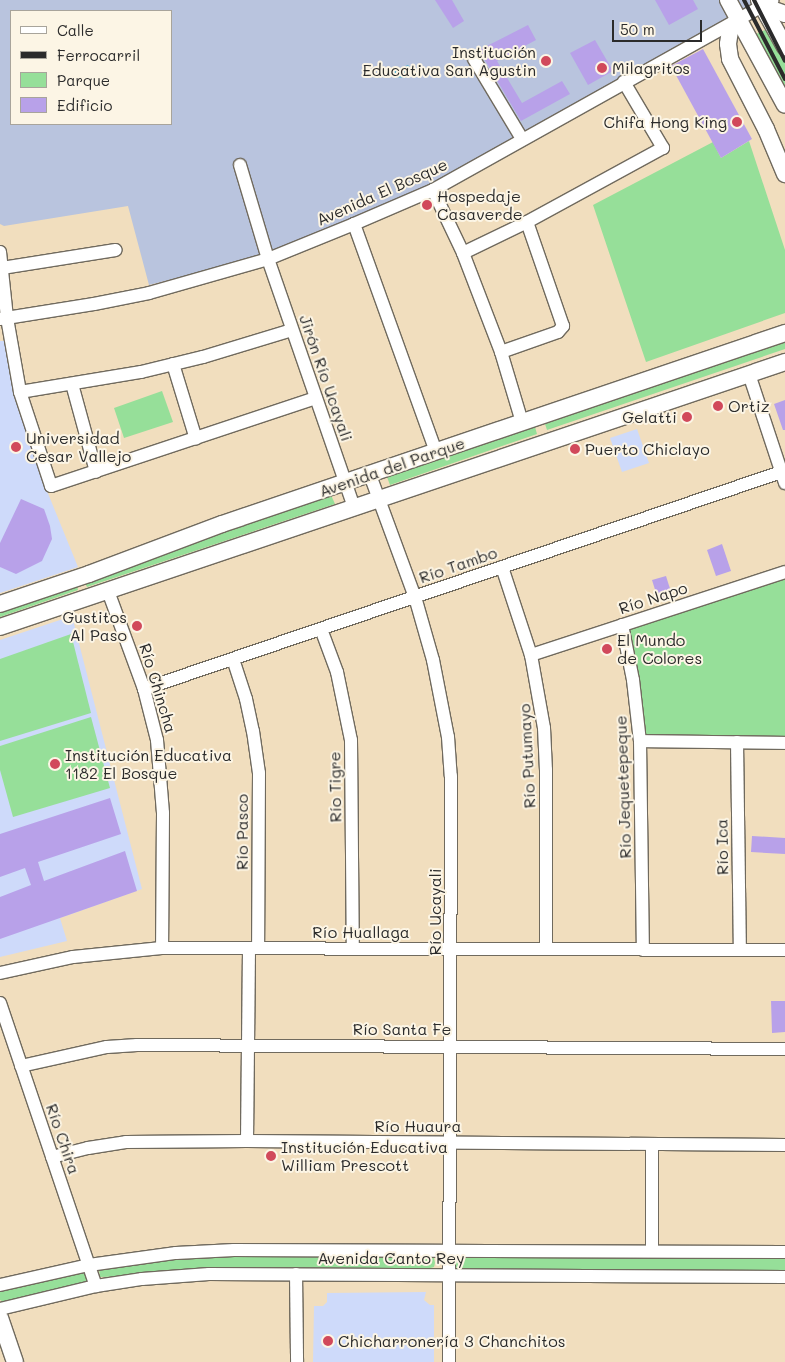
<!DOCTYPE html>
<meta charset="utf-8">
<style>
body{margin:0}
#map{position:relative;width:785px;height:1362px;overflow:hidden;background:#f1debe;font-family:Mali,sans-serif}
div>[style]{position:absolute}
.built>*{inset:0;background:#cedafa}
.industrial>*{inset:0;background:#b9c4de}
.green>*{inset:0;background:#96df99}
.water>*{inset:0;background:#54b0d2}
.building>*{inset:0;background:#b8a1e9}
.roads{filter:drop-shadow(1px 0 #706a5e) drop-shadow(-1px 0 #706a5e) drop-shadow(0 1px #706a5e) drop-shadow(0 -1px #706a5e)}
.minor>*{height:12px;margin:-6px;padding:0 6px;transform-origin:6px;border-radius:6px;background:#fff}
.major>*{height:16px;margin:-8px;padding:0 8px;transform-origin:8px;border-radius:8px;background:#fff}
.rail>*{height:4px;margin:-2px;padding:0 2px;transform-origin:2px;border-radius:2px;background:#2b2b2b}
.dots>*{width:14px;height:14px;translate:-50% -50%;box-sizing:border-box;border:2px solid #fcf5e5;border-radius:50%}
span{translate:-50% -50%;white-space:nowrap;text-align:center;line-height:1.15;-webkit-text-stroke:4px #fcf5e5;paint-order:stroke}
.poi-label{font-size:16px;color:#2b2b2b}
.right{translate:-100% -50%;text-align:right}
.left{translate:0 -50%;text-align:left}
.street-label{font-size:16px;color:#2b2b2b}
.legend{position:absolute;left:10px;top:10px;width:162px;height:115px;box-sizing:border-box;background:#fcf5e5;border:1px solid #a8a49b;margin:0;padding:6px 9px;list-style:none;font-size:15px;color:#2b2b2b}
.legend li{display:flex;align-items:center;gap:10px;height:25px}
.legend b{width:25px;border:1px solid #a8a49b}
.scale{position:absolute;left:612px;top:20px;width:90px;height:22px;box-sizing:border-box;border:2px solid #2b2b2b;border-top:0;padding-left:6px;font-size:15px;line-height:18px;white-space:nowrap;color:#2b2b2b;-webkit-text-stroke:4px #fcf5e5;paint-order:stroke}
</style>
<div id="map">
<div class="built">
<i style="clip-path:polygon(0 341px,7px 341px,16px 402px,47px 491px,78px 567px,0 593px)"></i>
<i style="clip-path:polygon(637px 429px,649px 463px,622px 472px,610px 438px)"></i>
<i style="clip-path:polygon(72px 616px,142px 889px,60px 918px,67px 941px,0 957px,0 640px)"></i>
<i style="clip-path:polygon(426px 1292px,424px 1300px,430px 1305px,434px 1305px,434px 1362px,313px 1362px,314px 1306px,323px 1306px,327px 1302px,327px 1293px)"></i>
</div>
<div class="industrial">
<i style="clip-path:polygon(evenodd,0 0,762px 0,433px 185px,259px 257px,149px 285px,128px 206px,4px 226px,0 224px,0 0,11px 11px,171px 11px,171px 124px,11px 124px,11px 11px)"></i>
</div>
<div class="green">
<i style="clip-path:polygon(765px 30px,769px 32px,785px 60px,785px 95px,754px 35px)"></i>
<i style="clip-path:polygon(749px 141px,785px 250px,785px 313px,646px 362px,593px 205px,713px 142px,721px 158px)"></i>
<i style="clip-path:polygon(785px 340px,785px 349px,547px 430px,545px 424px)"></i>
<i style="clip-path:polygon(162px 391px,173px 422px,124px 438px,114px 408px)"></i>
<i style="clip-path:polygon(535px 427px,537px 434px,390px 485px,387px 477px)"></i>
<i style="clip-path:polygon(331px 495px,335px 504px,87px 587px,84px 581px)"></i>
<i style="clip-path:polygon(785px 572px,785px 743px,640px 741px,622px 625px)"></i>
<i style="clip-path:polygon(76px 583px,78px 590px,0 617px,0 610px)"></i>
<i style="clip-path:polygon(71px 634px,91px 713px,0 741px,0 659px)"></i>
<i style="clip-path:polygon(91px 717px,110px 788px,13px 817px,0 770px,0 746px)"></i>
<i style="clip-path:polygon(196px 1255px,428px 1256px,434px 1258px,435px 1263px,434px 1267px,427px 1269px,100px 1277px,99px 1269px)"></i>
<i style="clip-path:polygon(460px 1255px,785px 1257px,785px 1271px,461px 1270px,457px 1269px,455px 1264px,456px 1257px)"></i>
<i style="clip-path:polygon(83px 1271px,87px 1274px,89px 1281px,86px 1283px,4px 1302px,0 1300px,0 1290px)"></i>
</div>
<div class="water">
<i style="clip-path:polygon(408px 65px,412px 70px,406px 78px,394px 77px,394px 71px)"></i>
</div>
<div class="building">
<i style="clip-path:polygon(435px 0,452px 0,464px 21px,453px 28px)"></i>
<i style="clip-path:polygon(655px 0,693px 0,698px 9px,669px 25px)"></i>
<i style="clip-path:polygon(528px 25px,536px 40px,497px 61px,522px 103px,562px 81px,570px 94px,521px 121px,479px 50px)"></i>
<i style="clip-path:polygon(595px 40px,613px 71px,588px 85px,570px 53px)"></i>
<i style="clip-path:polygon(703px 49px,752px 139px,721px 158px,671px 66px)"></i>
<i style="clip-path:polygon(785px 400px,785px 430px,783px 430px,774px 404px)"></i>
<i style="clip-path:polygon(21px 499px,44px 509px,50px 526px,52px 539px,42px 561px,16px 574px,0 567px,0 543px)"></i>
<i style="clip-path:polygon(722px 544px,731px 571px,716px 576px,707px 550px)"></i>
<i style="clip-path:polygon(666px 576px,672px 595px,658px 599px,652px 580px)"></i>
<i style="clip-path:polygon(110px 798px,121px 834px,38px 862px,44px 881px,125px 851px,137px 891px,0 939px,0 897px,31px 885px,25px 868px,0 877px,0 834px)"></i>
<i style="clip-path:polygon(752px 836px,785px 838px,785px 854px,751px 852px)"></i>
<i style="clip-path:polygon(771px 1001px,785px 1001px,785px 1032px,772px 1033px)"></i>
</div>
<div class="roads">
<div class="minor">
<i style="left:474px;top:59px;width:93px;rotate:59deg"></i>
<i style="left:240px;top:165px;width:98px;rotate:73.4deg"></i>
<i style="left:268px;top:259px;width:262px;rotate:70.9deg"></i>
<i style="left:433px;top:190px;width:70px;rotate:64.5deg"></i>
<i style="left:463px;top:253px;width:106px;rotate:69deg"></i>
<i style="left:501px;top:352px;width:73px;rotate:73.3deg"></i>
<i style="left:354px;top:224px;width:242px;rotate:70.2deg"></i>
<i style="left:0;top:252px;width:66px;rotate:83.9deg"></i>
<i style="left:7px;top:318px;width:75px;rotate:80deg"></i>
<i style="left:20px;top:392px;width:99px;rotate:71.7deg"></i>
<i style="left:51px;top:486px;width:279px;rotate:-18.4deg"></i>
<i style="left:463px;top:253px;width:71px;rotate:-25.8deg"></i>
<i style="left:527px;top:222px;width:155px;rotate:-28.6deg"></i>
<i style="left:663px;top:148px;width:77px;rotate:-120.6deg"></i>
<i style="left:2px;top:268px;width:115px;rotate:-9deg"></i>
<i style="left:0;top:319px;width:95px;rotate:-9.1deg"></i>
<i style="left:94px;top:304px;width:56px;rotate:-11.3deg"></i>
<i style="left:149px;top:293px;width:124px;rotate:-15.9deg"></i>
<i style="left:268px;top:259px;width:93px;rotate:-22.1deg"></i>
<i style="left:354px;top:224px;width:86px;rotate:-23.3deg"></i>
<i style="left:433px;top:190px;width:389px;rotate:-29.2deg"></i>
<i style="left:501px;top:352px;width:60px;rotate:-19.3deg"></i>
<i style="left:558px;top:332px;width:8px;rotate:-50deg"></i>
<i style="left:563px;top:326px;width:110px;rotate:-109.1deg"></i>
<i style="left:173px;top:364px;width:78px;rotate:73deg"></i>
<i style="left:749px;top:374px;width:115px;rotate:71.7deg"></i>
<i style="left:72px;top:384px;width:91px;rotate:74.7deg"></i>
<i style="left:20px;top:392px;width:123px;rotate:-9.4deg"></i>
<i style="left:141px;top:372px;width:64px;rotate:-13.6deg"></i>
<i style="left:203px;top:357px;width:93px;rotate:-16.9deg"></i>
<i style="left:370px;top:475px;width:130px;rotate:69.8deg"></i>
<i style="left:415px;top:597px;width:66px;rotate:74.1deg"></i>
<i style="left:433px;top:660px;width:78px;rotate:79deg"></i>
<i style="left:448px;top:737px;width:39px;rotate:86deg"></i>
<i style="left:451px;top:776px;width:586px;rotate:90.2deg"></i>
<i style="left:502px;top:567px;width:93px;rotate:71.8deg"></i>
<i style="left:531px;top:655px;width:74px;rotate:79.9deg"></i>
<i style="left:544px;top:728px;width:42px;rotate:87.3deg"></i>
<i style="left:546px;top:770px;width:179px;rotate:90deg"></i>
<i style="left:108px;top:591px;width:104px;rotate:69.8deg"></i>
<i style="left:144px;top:689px;width:53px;rotate:75.7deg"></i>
<i style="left:157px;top:740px;width:73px;rotate:85.3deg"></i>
<i style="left:163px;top:813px;width:135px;rotate:90.4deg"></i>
<i style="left:622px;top:625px;width:56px;rotate:78.7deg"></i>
<i style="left:633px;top:680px;width:61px;rotate:83.5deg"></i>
<i style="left:640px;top:741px;width:209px;rotate:89.2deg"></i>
<i style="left:321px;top:629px;width:46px;rotate:69.6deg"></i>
<i style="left:337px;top:672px;width:69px;rotate:78.4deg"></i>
<i style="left:351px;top:740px;width:209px;rotate:89.5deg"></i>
<i style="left:531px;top:655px;width:267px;rotate:-18.1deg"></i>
<i style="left:233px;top:659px;width:42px;rotate:72deg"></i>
<i style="left:246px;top:699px;width:33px;rotate:78deg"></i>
<i style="left:253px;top:731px;width:42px;rotate:81.9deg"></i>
<i style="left:259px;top:773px;width:174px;rotate:90.3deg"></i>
<i style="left:144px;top:689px;width:673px;rotate:-18.81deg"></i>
<i style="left:640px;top:741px;width:145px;rotate:0.8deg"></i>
<i style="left:737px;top:742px;width:208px;rotate:89.2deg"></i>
<i style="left:0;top:973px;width:75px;rotate:-12.4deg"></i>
<i style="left:73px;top:957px;width:89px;rotate:-5.8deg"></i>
<i style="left:162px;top:948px;width:623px;rotate:0.18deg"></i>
<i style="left:0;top:1003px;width:299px;rotate:71.3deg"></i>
<i style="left:21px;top:1066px;width:88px;rotate:-12.5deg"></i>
<i style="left:107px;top:1047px;width:30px;rotate:-4deg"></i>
<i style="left:137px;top:1045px;width:648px;rotate:0.35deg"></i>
<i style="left:247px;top:1141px;width:193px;rotate:-89.4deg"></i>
<i style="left:652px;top:1144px;width:102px;rotate:90deg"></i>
<i style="left:52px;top:1157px;width:37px;rotate:-14deg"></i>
<i style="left:88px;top:1148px;width:38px;rotate:-9deg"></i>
<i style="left:126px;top:1142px;width:121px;rotate:-0.5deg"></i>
<i style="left:247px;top:1141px;width:538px;rotate:0.43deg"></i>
<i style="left:296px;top:1274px;width:88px;rotate:89.3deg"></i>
<i style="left:0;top:1285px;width:91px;rotate:-12.7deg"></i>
<i style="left:89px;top:1265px;width:88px;rotate:-7.9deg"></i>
<i style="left:176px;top:1253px;width:58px;rotate:-3deg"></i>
<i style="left:234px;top:1250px;width:551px;rotate:0.21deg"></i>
<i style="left:0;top:1309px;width:99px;rotate:-13.5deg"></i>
<i style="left:96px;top:1286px;width:47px;rotate:-8.7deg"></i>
<i style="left:142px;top:1279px;width:67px;rotate:-4.3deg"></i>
<i style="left:209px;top:1274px;width:576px;rotate:0.3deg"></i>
</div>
<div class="major">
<i style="left:728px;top:0;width:119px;rotate:61.5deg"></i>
<i style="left:759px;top:0;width:54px;rotate:61deg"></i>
<i style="left:763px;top:6px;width:23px;rotate:20deg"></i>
<i style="left:738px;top:18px;width:15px;rotate:122deg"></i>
<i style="left:730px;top:31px;width:13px;rotate:99deg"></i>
<i style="left:728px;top:44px;width:15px;rotate:82deg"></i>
<i style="left:730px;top:59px;width:79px;rotate:62.8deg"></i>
<i style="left:766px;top:129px;width:49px;rotate:67.1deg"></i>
<i style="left:0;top:604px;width:94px;rotate:-18.6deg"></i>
<i style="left:89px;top:574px;width:142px;rotate:-20.6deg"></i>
<i style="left:222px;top:524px;width:595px;rotate:-18.74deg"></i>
<i style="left:0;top:627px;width:829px;rotate:-18.65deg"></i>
<i style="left:0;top:1318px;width:46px;rotate:71.2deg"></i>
</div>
</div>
<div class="rail">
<i style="left:744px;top:0;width:89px;rotate:62.6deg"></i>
<i style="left:754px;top:0;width:68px;rotate:63.1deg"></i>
</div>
<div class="dots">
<i style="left:546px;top:61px;background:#d1495b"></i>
<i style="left:602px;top:68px;background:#d1495b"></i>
<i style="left:737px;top:122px;background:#d1495b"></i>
<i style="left:427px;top:205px;background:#d1495b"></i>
<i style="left:718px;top:406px;background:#d1495b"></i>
<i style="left:687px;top:417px;background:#d1495b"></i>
<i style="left:16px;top:447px;background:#d1495b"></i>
<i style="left:575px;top:449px;background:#d1495b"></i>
<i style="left:137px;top:626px;background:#d1495b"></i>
<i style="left:607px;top:649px;background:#d1495b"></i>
<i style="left:55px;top:764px;background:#d1495b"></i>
<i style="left:271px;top:1156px;background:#d1495b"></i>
<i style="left:328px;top:1341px;background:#d1495b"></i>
</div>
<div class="poi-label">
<span class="right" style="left:536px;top:61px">Institución<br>Educativa San Agustin</span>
<span class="left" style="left:612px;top:68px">Milagritos</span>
<span class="right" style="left:727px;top:122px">Chifa Hong King</span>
<span class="left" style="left:437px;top:205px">Hospedaje<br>Casaverde</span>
<span class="left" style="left:728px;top:406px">Ortiz</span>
<span class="right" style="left:677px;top:417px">Gelatti</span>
<span class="left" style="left:26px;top:447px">Universidad<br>Cesar Vallejo</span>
<span class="left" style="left:585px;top:449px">Puerto Chiclayo</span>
<span class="right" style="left:127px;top:626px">Gustitos<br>Al Paso</span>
<span class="left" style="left:617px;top:649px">El Mundo<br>de Colores</span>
<span class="left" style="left:65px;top:764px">Institución Educativa<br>1182 El Bosque</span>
<span class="left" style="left:281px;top:1156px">Institución Educativa<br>William Prescott</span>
<span class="left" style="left:338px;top:1341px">Chicharronería 3 Chanchitos</span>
</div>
<div class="street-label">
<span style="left:382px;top:192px;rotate:-24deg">Avenida El Bosque</span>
<span style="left:326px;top:378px;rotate:71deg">Jirón Río Ucayali</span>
<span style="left:392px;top:467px;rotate:-19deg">Avenida del Parque</span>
<span style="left:458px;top:565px;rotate:-19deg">Río Tambo</span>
<span style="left:653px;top:598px;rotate:-18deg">Río Napo</span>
<span style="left:158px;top:688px;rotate:73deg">Río Chincha</span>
<span style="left:527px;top:756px;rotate:-93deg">Río Putumayo</span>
<span style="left:335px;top:787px;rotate:-91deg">Río Tigre</span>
<span style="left:623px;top:787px;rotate:-92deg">Río Jequetepeque</span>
<span style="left:242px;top:832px;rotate:-90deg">Río Pasco</span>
<span style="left:722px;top:847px;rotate:-91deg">Río Ica</span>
<span style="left:435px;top:912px;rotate:-90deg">Río Ucayali</span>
<span style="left:361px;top:932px">Río Huallaga</span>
<span style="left:402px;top:1029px">Río Santa Fe</span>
<span style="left:418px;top:1126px">Río Huaura</span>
<span style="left:63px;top:1139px;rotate:71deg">Río Chira</span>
<span style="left:391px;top:1258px">Avenida Canto Rey</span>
</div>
<ul class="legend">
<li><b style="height:6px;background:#fff"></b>Calle</li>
<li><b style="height:6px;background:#2b2b2b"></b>Ferrocarril</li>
<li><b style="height:14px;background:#96df99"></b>Parque</li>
<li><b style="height:14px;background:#b8a1e9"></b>Edificio</li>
</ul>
<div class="scale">50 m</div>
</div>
